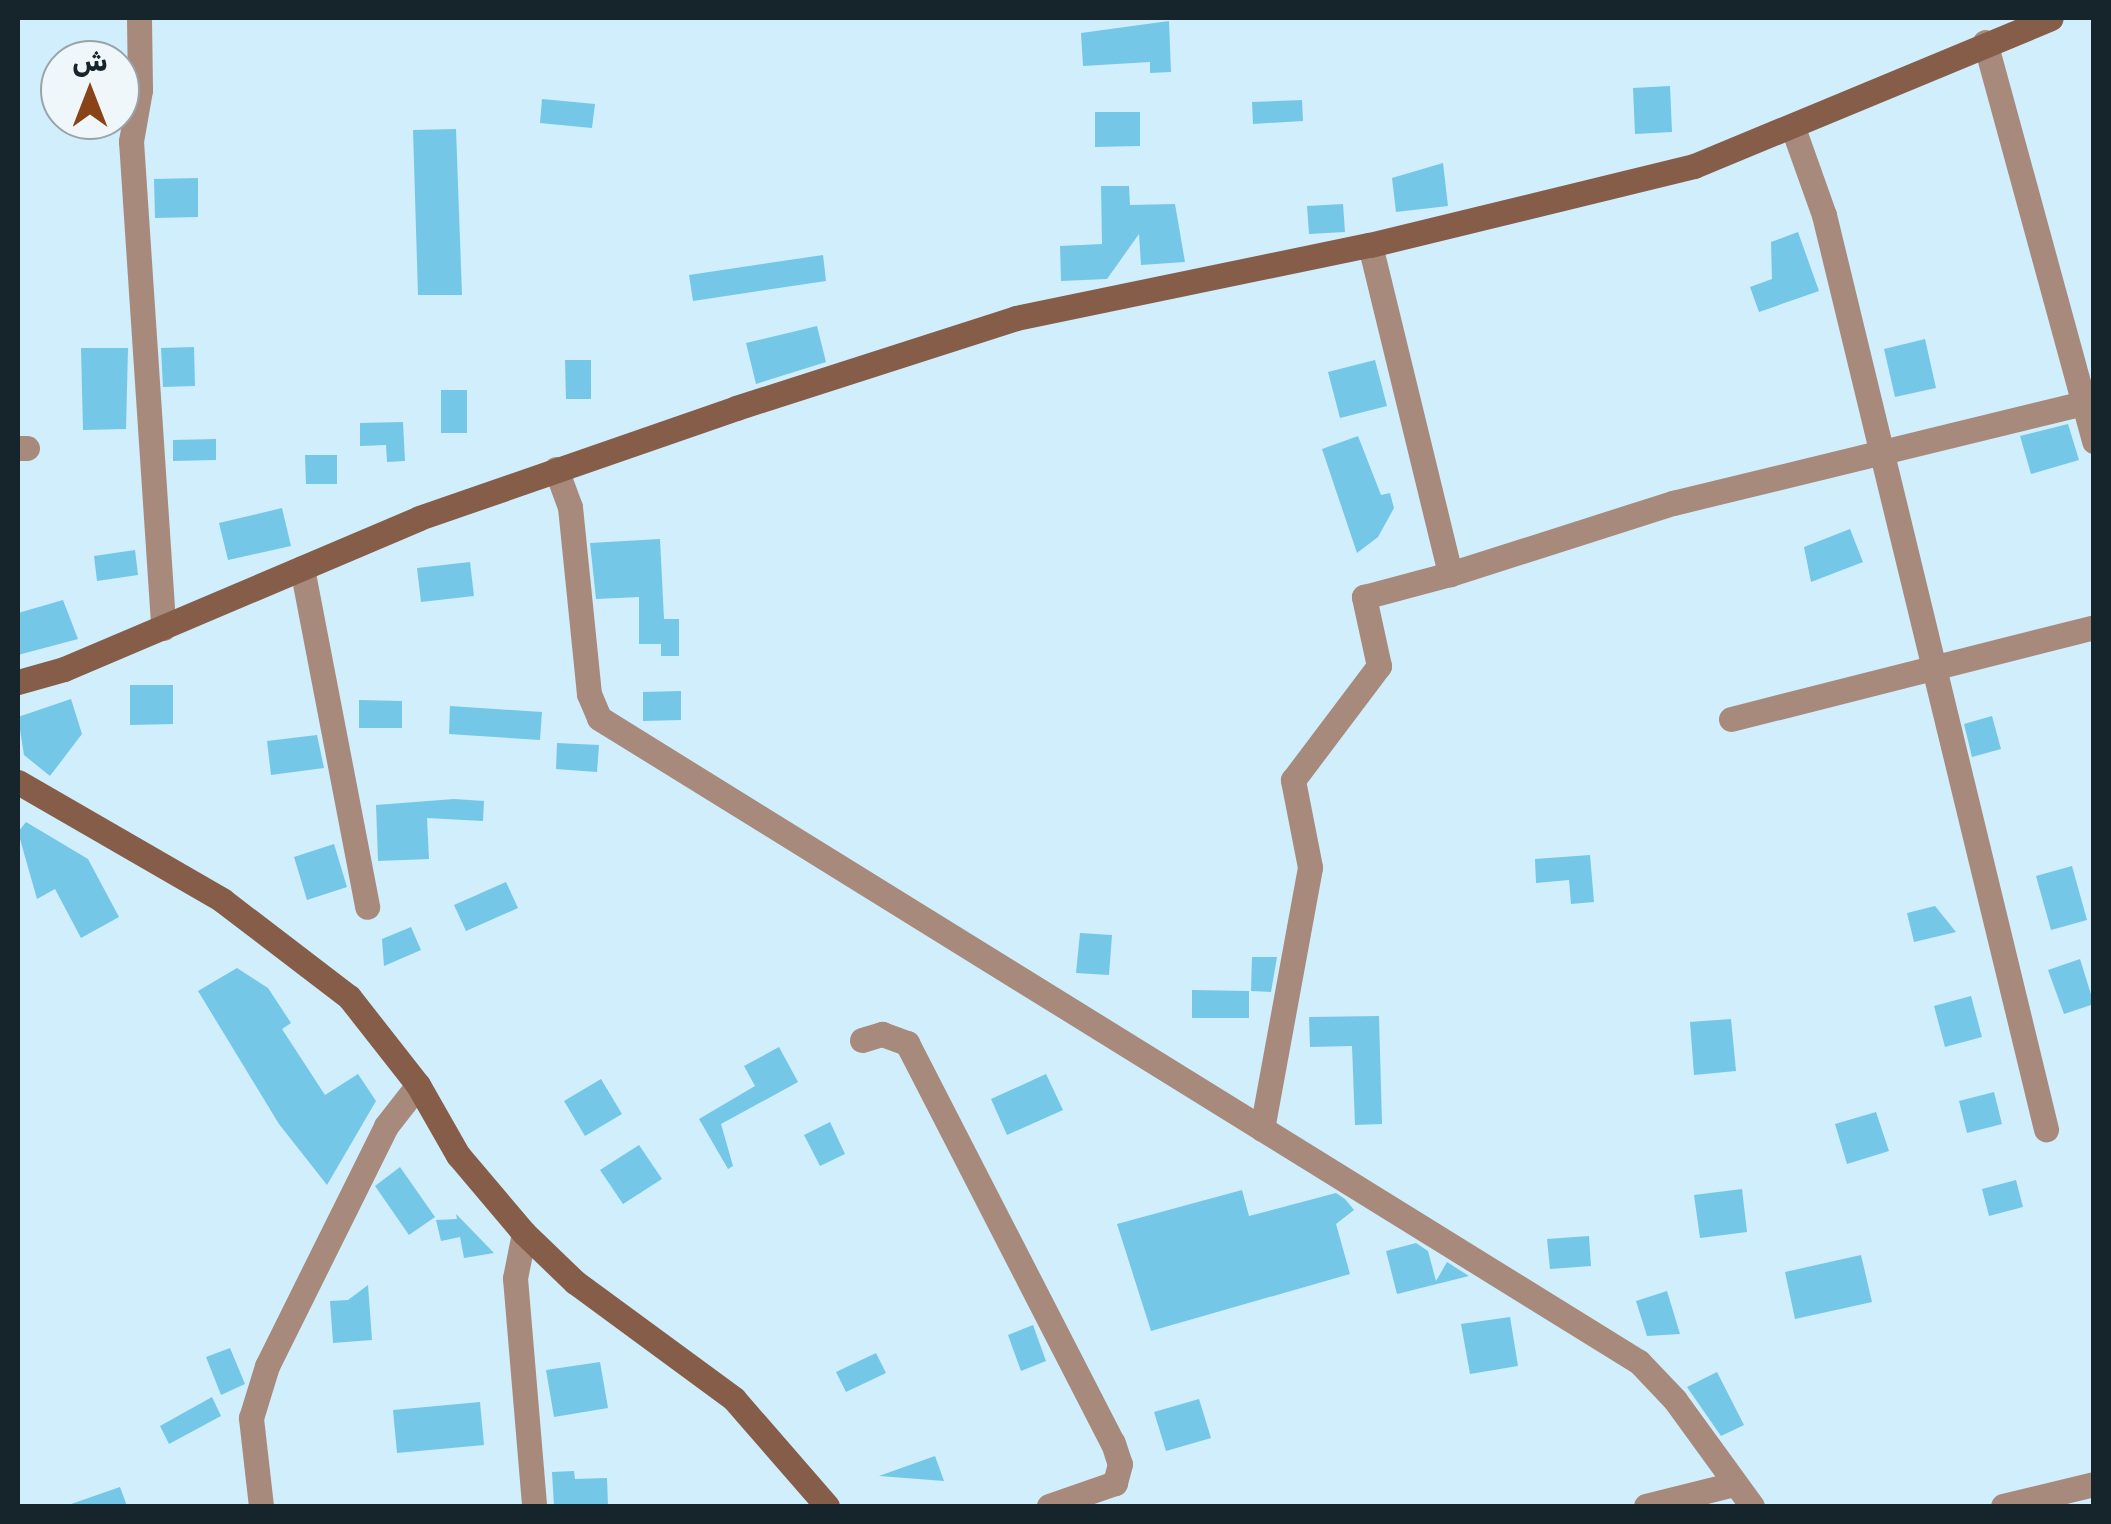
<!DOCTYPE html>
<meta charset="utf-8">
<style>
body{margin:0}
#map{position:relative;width:2111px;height:1524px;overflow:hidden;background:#d0eefc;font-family:Rubik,"Noto Naskh Arabic",sans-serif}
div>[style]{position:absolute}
.building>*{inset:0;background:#75c7e8}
.street>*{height:25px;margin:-12.5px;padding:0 12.5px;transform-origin:12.5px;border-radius:12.5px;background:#a78a7b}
.secondary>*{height:25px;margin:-12.5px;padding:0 12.5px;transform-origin:12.5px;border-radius:12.5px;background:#865d48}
span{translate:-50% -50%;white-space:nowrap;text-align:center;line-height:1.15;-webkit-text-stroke:8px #f0f7fb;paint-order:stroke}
.frame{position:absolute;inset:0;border:20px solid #16252b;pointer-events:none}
.north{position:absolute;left:40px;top:40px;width:100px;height:100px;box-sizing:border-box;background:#f0f7fb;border:2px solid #99a3a8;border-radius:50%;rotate:0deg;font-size:28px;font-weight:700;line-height:40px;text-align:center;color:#16252b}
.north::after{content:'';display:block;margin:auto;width:35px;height:45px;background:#884319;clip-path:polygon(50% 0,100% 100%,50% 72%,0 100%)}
</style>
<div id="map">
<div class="building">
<i style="clip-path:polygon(1169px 21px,1171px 72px,1150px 73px,1150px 62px,1083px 66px,1081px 33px)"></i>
<i style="clip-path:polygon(1670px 86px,1672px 132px,1635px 134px,1633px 88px)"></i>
<i style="clip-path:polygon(542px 99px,595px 104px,592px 128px,540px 123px)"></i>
<i style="clip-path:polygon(1302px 100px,1303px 121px,1253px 124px,1252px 102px)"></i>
<i style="clip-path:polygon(1095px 112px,1140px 112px,1140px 146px,1095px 147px)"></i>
<i style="clip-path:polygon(456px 129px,462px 295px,418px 295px,413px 130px)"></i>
<i style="clip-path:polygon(1443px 163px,1448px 206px,1396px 212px,1392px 178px)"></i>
<i style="clip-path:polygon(198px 178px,198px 217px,155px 218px,154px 179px)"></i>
<i style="clip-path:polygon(1101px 186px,1129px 186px,1130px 205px,1175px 204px,1185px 262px,1141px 265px,1139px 234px,1107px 279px,1061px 281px,1060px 246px,1102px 244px)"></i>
<i style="clip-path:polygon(1343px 204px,1345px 232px,1309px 234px,1307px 206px)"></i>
<i style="clip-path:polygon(1798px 232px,1819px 291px,1759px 312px,1750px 287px,1772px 279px,1771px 242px)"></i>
<i style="clip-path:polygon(823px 255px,826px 281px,693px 301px,689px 275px)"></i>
<i style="clip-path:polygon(817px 326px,826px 362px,756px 384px,746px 343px)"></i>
<i style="clip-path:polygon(1925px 339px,1936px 388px,1895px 397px,1884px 349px)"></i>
<i style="clip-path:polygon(194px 347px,195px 386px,163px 387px,161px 348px)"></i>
<i style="clip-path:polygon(81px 348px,128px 348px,126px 429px,83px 430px)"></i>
<i style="clip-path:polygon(565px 360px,591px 360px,591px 399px,566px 399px)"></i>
<i style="clip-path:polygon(1375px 360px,1387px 406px,1340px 418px,1328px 372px)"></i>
<i style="clip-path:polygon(441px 390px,467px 390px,467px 433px,441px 433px)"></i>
<i style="clip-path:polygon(403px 422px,405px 461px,387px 462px,386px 445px,360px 446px,360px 423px)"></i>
<i style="clip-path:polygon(2068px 424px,2079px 460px,2031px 474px,2020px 436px)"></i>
<i style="clip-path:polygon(1358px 436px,1381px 495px,1390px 493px,1394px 508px,1378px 537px,1357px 553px,1322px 449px)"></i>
<i style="clip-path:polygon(216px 439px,216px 460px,173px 461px,173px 440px)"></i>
<i style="clip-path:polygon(305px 455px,337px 455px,337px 484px,306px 484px)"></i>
<i style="clip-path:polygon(282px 508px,291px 546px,228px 560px,219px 523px)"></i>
<i style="clip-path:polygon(1850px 529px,1863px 562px,1811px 582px,1804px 547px)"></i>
<i style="clip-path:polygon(660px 539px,664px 619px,679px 619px,679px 656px,661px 656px,661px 644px,639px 644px,639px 597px,596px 599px,590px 543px)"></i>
<i style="clip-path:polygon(135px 550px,138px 575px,97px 581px,94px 556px)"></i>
<i style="clip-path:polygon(470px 562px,474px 596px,421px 602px,417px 568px)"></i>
<i style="clip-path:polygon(63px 600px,78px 639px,18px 655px,18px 613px)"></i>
<i style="clip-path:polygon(130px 685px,173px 685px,173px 724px,130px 725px)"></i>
<i style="clip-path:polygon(681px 691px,681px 720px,643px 721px,643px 692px)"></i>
<i style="clip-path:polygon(71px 699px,82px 734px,50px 776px,24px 755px,18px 717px)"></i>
<i style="clip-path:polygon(359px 700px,402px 701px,402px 728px,359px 728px)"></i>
<i style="clip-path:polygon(450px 706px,542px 712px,540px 740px,449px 734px)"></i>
<i style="clip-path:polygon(1992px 716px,2001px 749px,1972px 757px,1964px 724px)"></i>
<i style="clip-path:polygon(317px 735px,324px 768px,271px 775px,267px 741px)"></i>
<i style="clip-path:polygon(557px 743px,599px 745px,597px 772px,556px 769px)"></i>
<i style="clip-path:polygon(454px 799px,484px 801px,483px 821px,427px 818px,429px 859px,378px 861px,376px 805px)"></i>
<i style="clip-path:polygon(26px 822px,88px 859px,119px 917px,81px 938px,55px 889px,37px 899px,18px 832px)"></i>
<i style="clip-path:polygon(334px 844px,347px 887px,307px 900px,294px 857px)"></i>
<i style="clip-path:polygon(1590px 855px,1594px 902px,1571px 904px,1569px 880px,1536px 883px,1535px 859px)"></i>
<i style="clip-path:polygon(2072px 866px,2087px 920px,2051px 930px,2036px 876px)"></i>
<i style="clip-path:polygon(506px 882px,518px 908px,466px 931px,454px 905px)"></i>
<i style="clip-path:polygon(1935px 906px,1956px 932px,1914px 942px,1907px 913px)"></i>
<i style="clip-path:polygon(411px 927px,421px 950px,384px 966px,382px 939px)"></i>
<i style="clip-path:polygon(1080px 933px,1112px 935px,1109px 975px,1076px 973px)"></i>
<i style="clip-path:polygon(1252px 957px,1277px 957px,1271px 992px,1251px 991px)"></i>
<i style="clip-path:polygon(2080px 959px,2094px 1004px,2064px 1014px,2048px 970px)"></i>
<i style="clip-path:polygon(237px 968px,268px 988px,291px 1023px,282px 1029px,325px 1095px,358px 1074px,376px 1101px,327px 1185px,279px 1124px,198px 991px)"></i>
<i style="clip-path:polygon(1192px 990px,1249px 991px,1249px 1018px,1192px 1018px)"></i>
<i style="clip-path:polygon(1971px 996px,1982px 1037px,1945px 1047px,1934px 1006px)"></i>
<i style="clip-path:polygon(1379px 1016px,1382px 1124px,1355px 1125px,1352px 1046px,1310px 1047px,1309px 1017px)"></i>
<i style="clip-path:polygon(1731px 1019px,1736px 1071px,1694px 1075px,1690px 1022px)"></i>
<i style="clip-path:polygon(779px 1047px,798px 1082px,721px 1124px,733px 1166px,728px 1169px,699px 1119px,755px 1086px,744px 1066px)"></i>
<i style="clip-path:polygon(1046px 1074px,1063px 1110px,1007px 1135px,991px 1099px)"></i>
<i style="clip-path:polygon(601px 1079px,622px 1114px,585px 1136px,564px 1101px)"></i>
<i style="clip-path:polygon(1994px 1092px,2002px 1124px,1967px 1133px,1959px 1101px)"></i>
<i style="clip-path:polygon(1876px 1112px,1889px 1151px,1847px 1164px,1835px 1124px)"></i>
<i style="clip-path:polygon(830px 1122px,845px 1154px,820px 1166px,804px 1135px)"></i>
<i style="clip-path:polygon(639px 1145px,662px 1179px,623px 1204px,600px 1170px)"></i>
<i style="clip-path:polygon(400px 1167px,435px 1217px,409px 1235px,375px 1186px)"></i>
<i style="clip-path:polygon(2016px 1180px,2023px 1207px,1989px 1216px,1982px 1189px)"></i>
<i style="clip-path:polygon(1742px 1189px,1747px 1232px,1700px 1238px,1694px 1195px)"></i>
<i style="clip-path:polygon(1242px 1190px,1249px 1216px,1336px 1193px,1345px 1199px,1354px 1210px,1336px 1224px,1350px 1274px,1151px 1331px,1117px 1224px)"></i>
<i style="clip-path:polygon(456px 1214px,461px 1219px,494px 1253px,464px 1258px,460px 1237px,441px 1241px,436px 1220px,457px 1219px)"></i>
<i style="clip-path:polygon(1589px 1236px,1591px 1266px,1550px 1269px,1547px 1239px)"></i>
<i style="clip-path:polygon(1416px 1243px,1428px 1251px,1436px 1281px,1447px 1262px,1469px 1276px,1397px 1294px,1386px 1251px)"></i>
<i style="clip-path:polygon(1861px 1255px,1872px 1302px,1795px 1319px,1785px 1272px)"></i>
<i style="clip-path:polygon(368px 1285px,372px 1340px,333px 1343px,330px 1301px,348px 1300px)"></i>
<i style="clip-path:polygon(1667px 1291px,1680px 1334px,1647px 1336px,1636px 1301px)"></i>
<i style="clip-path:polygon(1510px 1317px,1518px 1366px,1470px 1374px,1461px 1324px)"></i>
<i style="clip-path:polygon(1033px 1325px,1046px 1361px,1021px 1371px,1008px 1335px)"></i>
<i style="clip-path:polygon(230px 1348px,245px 1384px,221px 1395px,206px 1357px)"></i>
<i style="clip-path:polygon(876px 1353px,886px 1373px,846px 1392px,836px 1372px)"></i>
<i style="clip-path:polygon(600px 1362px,608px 1408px,554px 1417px,546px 1370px)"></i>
<i style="clip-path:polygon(1717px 1372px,1744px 1425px,1721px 1436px,1687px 1387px)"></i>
<i style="clip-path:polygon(212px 1397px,221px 1416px,169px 1444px,160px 1426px)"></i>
<i style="clip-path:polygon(1199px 1399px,1211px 1438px,1166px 1451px,1154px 1412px)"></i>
<i style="clip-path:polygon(480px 1402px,484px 1445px,397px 1453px,393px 1410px)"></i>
<i style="clip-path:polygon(935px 1456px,944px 1481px,879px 1476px)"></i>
<i style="clip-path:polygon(574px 1471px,575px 1479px,607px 1478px,608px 1506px,554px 1506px,552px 1472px)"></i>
<i style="clip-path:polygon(120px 1487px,127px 1506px,72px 1506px,71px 1504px)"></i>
</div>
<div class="street">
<i style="left:139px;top:18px;width:72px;rotate:89.2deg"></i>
<i style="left:140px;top:90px;width:52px;rotate:100deg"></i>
<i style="left:131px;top:141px;width:488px;rotate:86.2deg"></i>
<i style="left:1985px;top:42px;width:414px;rotate:74.7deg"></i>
<i style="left:1793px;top:128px;width:92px;rotate:70.4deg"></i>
<i style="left:1824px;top:215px;width:941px;rotate:76.35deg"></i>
<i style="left:1370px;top:245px;width:339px;rotate:76.3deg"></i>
<i style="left:1450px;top:574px;width:234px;rotate:-17.7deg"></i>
<i style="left:1673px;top:503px;width:423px;rotate:-13.7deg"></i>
<i style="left:18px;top:448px;width:9px"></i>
<i style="left:556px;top:469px;width:40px;rotate:69.8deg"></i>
<i style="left:570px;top:507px;width:188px;rotate:84.2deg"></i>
<i style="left:589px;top:694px;width:26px;rotate:67deg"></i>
<i style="left:599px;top:718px;width:1223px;rotate:31.77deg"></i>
<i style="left:1639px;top:1362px;width:52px;rotate:46.5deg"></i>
<i style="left:1675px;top:1400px;width:131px;rotate:54deg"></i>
<i style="left:302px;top:568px;width:345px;rotate:79.1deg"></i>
<i style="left:1731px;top:719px;width:374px;rotate:-14.2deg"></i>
<i style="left:862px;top:1040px;width:21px;rotate:-17deg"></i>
<i style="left:882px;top:1034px;width:27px;rotate:20deg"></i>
<i style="left:907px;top:1043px;width:450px;rotate:62.8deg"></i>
<i style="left:1113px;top:1443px;width:22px;rotate:72deg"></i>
<i style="left:1120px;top:1464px;width:20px;rotate:105deg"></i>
<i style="left:1115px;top:1483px;width:70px;rotate:160.8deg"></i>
<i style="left:1262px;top:1129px;width:266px;rotate:-79.6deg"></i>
<i style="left:1310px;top:867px;width:89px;rotate:-101.1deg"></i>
<i style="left:1293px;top:780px;width:143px;rotate:-53deg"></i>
<i style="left:1379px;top:666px;width:71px;rotate:-102.3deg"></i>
<i style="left:1364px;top:597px;width:89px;rotate:-15deg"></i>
<i style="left:524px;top:1233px;width:46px;rotate:101.3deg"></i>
<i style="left:515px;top:1278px;width:229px;rotate:85.2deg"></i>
<i style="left:261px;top:1506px;width:89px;rotate:-96.5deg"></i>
<i style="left:251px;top:1418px;width:54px;rotate:-72.9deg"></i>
<i style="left:267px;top:1366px;width:268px;rotate:-63.6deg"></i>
<i style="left:386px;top:1126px;width:52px;rotate:-52deg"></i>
<i style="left:1646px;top:1506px;width:91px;rotate:-14deg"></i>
<i style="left:2003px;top:1506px;width:94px;rotate:-13.6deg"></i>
</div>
<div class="secondary">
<i style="left:18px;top:682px;width:48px;rotate:-15.8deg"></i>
<i style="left:64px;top:669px;width:386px;rotate:-23deg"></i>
<i style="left:419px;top:518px;width:336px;rotate:-19.1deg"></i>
<i style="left:736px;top:408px;width:294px;rotate:-17.8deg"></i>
<i style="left:1016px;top:318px;width:361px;rotate:-11.7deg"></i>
<i style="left:1370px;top:245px;width:333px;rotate:-13.7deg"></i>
<i style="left:1694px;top:166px;width:386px;rotate:-22.5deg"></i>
<i style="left:18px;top:782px;width:236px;rotate:30deg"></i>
<i style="left:222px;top:900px;width:160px;rotate:37.4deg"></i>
<i style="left:349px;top:997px;width:112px;rotate:51.9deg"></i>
<i style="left:418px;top:1085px;width:81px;rotate:60.3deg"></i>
<i style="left:458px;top:1155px;width:102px;rotate:49.8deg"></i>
<i style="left:524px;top:1233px;width:71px;rotate:43.9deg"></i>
<i style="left:575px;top:1282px;width:197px;rotate:36.3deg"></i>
<i style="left:734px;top:1399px;width:142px;rotate:49deg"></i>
</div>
<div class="frame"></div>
<div class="north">ش</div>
</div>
